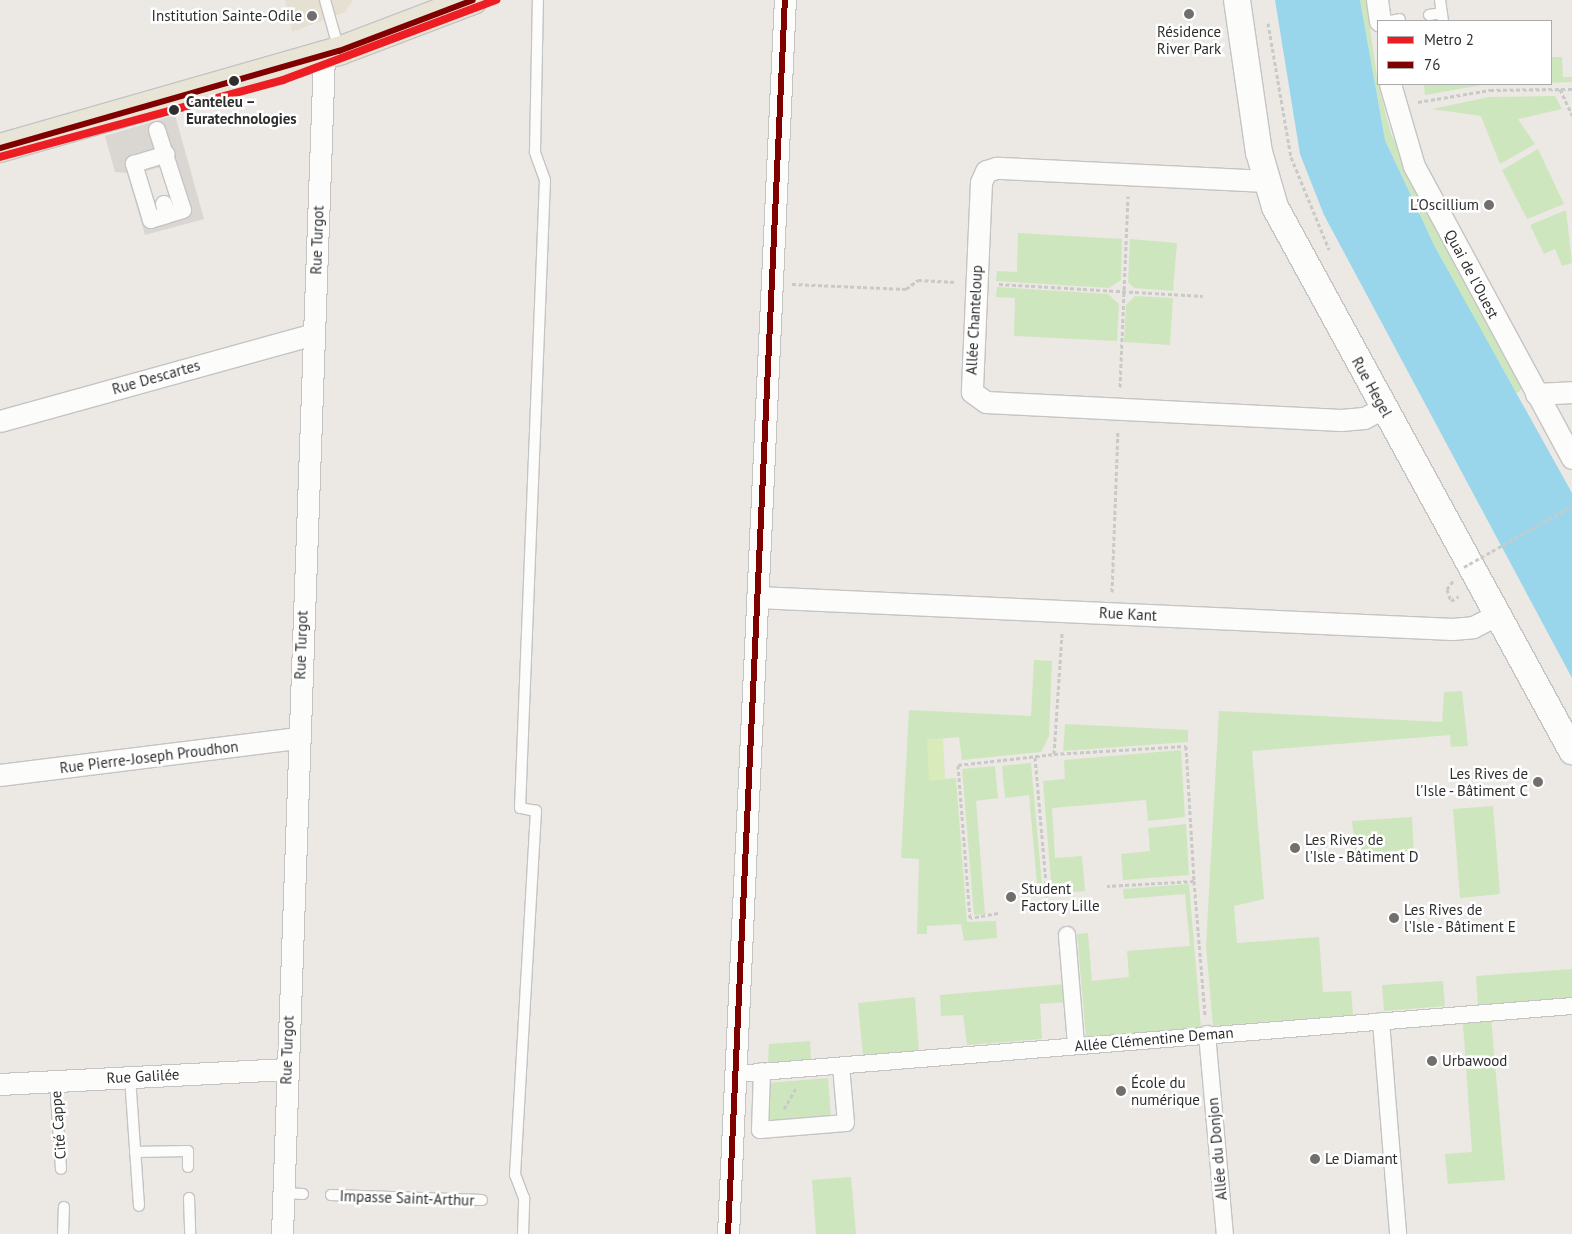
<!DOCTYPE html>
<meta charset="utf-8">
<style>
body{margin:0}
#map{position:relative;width:1572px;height:1234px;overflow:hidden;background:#ece8e4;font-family:"PT Sans",sans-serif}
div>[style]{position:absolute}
.education>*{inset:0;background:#e6e0d3}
.green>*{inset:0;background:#cee6be}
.pitch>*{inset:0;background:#d9eabb}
.plaza>*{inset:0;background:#dad6d2}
.water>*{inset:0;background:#99d6ec}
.path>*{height:3px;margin-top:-1.5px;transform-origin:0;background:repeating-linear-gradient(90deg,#c9c9c8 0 4px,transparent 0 6.5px)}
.roads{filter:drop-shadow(1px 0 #c5c4c5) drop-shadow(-1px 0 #c5c4c5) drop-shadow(0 1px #c5c4c5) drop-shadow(0 -1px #c5c4c5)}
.service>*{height:10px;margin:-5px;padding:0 5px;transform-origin:5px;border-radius:5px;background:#fcfcfb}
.pedestrian>*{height:16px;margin:-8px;padding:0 8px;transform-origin:8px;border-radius:8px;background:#fcfcfb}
.minor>*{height:21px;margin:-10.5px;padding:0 10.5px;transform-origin:10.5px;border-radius:10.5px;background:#fcfcfb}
.tertiary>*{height:26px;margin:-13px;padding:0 13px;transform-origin:13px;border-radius:13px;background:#fcfcfb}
.primary>*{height:28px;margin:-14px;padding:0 14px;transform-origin:14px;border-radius:14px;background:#e8e4d6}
.path-bridge>*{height:3px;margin-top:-1.5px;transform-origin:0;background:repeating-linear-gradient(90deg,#c9c9c8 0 4px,transparent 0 6.5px)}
.bus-1>*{height:6px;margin:-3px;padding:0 3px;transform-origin:3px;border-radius:3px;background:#800000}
.metro-1>*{height:8px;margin:-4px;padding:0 4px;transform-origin:4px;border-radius:4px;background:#ed1d24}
.dots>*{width:14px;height:14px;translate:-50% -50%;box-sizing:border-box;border:2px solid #fff;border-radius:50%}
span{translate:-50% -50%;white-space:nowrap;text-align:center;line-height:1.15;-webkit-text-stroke:5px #fff;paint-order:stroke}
.poi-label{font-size:15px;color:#2e2e2e}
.right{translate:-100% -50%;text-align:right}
.left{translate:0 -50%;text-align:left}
.stop-label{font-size:15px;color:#2e2e2e;font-weight:700}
.street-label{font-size:15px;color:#2e2e2e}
.legend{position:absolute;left:1377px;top:20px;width:175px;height:65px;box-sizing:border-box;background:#fff;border:1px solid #ababab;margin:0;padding:6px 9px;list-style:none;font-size:15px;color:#2e2e2e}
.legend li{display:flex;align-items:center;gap:10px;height:25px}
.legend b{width:25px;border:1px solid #ababab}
</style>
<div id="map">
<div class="education">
<i style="clip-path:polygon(285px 0,353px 0,345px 12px,292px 32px)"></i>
</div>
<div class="green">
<i style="clip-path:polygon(1360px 0,1366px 0,1378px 84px,1391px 134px,1522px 387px,1519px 392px,1514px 393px,1435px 247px,1385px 140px)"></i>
<i style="clip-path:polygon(1551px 57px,1562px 57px,1563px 77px,1572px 77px,1572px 82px,1551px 83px)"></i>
<i style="clip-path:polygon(1424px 84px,1488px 84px,1425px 95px)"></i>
<i style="clip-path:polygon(1555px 96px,1562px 109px,1518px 119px,1535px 144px,1500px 164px,1481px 116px,1432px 109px,1489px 97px)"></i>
<i style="clip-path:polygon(1538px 149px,1564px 204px,1527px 219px,1502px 170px)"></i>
<i style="clip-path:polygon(1566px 210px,1572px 263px,1562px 266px,1555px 249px,1544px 254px,1530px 225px)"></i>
<i style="clip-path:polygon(1018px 233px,1122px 239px,1121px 280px,1109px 288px,996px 281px,997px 271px,1017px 272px)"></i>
<i style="clip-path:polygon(1130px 239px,1177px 243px,1173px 291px,1134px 288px,1128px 282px)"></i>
<i style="clip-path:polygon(997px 287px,1108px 294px,1119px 304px,1117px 341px,1014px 336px,1015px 298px,996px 297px)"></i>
<i style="clip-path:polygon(1135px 296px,1173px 298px,1170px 345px,1124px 342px,1126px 305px)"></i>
<i style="clip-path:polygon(1034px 660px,1052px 661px,1049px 736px,1041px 752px,962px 760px,959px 737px,927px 740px,945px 779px,956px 778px,967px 922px,996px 921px,997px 938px,964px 941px,961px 924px,927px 926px,927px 934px,917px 934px,919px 859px,901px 858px,909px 710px,1031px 716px)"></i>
<i style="clip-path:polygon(1462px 691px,1468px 746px,1451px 747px,1450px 735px,1252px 751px,1264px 899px,1234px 906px,1237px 943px,1319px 937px,1323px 992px,1351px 991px,1353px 1015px,1213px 1026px,1206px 946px,1219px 711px,1442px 722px,1444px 692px)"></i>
<i style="clip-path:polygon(1065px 724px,1188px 730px,1188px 742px,1063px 751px)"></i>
<i style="clip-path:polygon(1181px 750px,1185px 817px,1148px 821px,1146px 800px,1052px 808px,1055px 858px,1082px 856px,1085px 891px,1052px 894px,1043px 781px,1065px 779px,1064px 760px)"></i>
<i style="clip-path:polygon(1031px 763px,1043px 895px,1038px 895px,1029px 795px,1005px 798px,1002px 766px)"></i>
<i style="clip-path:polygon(995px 766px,998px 798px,976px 801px,985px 914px,974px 915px,962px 769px)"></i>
<i style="clip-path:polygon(1493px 806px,1500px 894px,1460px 898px,1453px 809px)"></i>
<i style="clip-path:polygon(1412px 817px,1414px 854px,1356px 858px,1352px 821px)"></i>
<i style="clip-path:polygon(1186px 824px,1189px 875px,1123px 880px,1121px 854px,1150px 851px,1148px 828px)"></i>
<i style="clip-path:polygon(1189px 884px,1201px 1028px,1086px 1037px,1077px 934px,1088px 933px,1092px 981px,1129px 977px,1127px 951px,1190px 946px,1185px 894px,1124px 899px,1123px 889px)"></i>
<i style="clip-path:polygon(1572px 969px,1572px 998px,1478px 1005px,1476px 976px)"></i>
<i style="clip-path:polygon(1443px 981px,1445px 1006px,1384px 1011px,1382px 985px)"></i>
<i style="clip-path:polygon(1066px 984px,1067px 1002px,1040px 1004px,1042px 1039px,967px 1045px,963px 1015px,941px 1016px,940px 995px)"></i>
<i style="clip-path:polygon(915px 997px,919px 1052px,863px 1056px,858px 1003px)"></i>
<i style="clip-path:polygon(1491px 1017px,1505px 1180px,1448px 1184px,1445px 1154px,1472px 1152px,1463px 1024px,1397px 1029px,1396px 1025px)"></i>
<i style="clip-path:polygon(810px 1041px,811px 1061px,768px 1064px,769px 1044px)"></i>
<i style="clip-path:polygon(828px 1078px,831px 1118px,766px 1123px,767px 1083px)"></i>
<i style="clip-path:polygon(851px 1177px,856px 1234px,816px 1234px,812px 1180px)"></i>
</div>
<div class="pitch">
<i style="clip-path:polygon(943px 739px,945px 779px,929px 781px,927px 740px)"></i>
</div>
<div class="plaza">
<i style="clip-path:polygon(evenodd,175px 115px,204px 219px,145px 235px,127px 173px,115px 172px,105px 136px,175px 115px,164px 166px,175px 200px,155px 207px,143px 172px,164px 166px)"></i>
</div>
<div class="water">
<i style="clip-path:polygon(1275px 0,1360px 0,1385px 140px,1435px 247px,1572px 493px,1572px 678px,1324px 215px,1300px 154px)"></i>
</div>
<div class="path">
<i style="left:1268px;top:23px;width:136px;rotate:80.3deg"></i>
<i style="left:1291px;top:157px;width:100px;rotate:67.6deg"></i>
<i style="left:1560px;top:89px;width:29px;rotate:65deg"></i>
<i style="left:1418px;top:102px;width:73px;rotate:-9.5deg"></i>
<i style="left:1490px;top:90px;width:82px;rotate:-0.7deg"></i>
<i style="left:792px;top:284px;width:114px;rotate:2.5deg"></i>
<i style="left:906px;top:289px;width:15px;rotate:-37deg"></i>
<i style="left:918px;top:280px;width:38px;rotate:3deg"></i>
<i style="left:999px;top:284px;width:204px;rotate:3.4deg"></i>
<i style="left:1120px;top:387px;width:191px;rotate:-87.6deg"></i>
<i style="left:1453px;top:581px;width:10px;rotate:127deg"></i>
<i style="left:1447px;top:589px;width:13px;rotate:72deg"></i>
<i style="left:1451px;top:601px;width:9px;rotate:-32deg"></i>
<i style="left:1112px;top:592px;width:161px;rotate:-87.9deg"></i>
<i style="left:1054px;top:754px;width:132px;rotate:-3.5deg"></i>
<i style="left:1186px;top:746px;width:135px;rotate:86.6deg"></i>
<i style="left:1194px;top:881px;width:87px;rotate:176.7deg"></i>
<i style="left:1035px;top:757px;width:149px;rotate:85deg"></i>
<i style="left:1194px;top:881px;width:134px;rotate:85.3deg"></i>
<i style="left:998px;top:913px;width:28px;rotate:170deg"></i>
<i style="left:970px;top:918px;width:153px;rotate:-94.5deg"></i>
<i style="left:958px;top:765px;width:97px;rotate:-6.5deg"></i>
<i style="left:1054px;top:754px;width:122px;rotate:-86.2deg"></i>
<i style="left:784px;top:1109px;width:24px;rotate:-60deg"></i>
</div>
<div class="roads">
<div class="service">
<i style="left:325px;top:0;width:52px;rotate:74.4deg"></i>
<i style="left:1440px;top:0;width:21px;rotate:82deg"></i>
<i style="left:1429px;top:15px;width:13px;rotate:-9deg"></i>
<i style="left:1390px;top:21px;width:10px;rotate:-11deg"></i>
<i style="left:130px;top:1077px;width:129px;rotate:86deg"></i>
<i style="left:55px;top:1081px;width:88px;rotate:86.1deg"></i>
<i style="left:135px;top:1152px;width:53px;rotate:-1.1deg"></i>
<i style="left:188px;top:1151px;width:16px;rotate:90deg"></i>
<i style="left:283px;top:1193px;width:20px;rotate:3deg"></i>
<i style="left:331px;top:1195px;width:151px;rotate:1.9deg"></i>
<i style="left:189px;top:1198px;width:36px;rotate:88deg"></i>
<i style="left:63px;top:1234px;width:27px;rotate:-88deg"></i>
<i style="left:523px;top:1234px;width:36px;rotate:-88deg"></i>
<i style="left:524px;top:1198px;width:25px;rotate:-111deg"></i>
<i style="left:515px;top:1175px;width:365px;rotate:-86.7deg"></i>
<i style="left:536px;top:811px;width:16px;rotate:-169deg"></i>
<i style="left:520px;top:808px;width:628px;rotate:-87.72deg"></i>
<i style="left:545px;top:180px;width:30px;rotate:-110deg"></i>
<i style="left:535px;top:152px;width:152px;rotate:-88.9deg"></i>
</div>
<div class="pedestrian">
<i style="left:157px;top:130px;width:84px;rotate:72deg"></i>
<i style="left:183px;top:210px;width:17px;rotate:163deg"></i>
<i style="left:164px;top:204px;width:11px;rotate:75deg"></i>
<i style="left:167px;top:215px;width:17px;rotate:163deg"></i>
<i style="left:151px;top:220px;width:59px;rotate:-106.9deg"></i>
<i style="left:134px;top:164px;width:34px;rotate:-17deg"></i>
<i style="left:1067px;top:935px;width:110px;rotate:85.3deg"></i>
<i style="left:1381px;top:1021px;width:214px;rotate:85.4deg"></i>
<i style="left:1207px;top:1034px;width:201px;rotate:84.9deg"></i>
<i style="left:762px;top:1071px;width:59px;rotate:91.9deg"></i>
<i style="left:760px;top:1130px;width:86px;rotate:-4.7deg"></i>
<i style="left:846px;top:1123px;width:57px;rotate:-95deg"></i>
<i style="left:736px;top:1074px;width:839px;rotate:-4.65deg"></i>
</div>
<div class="minor">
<i style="left:1377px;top:0;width:21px;rotate:82deg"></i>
<i style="left:1390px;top:84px;width:85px;rotate:73.7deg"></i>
<i style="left:1414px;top:166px;width:332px;rotate:61.6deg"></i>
<i style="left:1266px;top:181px;width:270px;rotate:-177.2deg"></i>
<i style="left:996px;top:168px;width:10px;rotate:163deg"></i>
<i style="left:986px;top:171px;width:12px;rotate:114deg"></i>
<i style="left:981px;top:182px;width:210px;rotate:92.5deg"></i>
<i style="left:972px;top:392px;width:17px;rotate:36deg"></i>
<i style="left:986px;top:402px;width:355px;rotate:2.9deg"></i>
<i style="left:1341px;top:420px;width:23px;rotate:-5deg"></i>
<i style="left:1364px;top:418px;width:22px;rotate:-27deg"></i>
<i style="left:1536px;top:394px;width:36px;rotate:-3deg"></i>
<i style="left:0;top:421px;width:325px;rotate:-15.5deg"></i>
<i style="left:757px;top:597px;width:696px;rotate:2.64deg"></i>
<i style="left:1452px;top:629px;width:21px;rotate:-5deg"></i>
<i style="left:1473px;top:627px;width:27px;rotate:-27deg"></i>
<i style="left:0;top:775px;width:300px;rotate:-7.1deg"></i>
<i style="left:0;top:1084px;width:286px;rotate:-3deg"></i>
<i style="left:282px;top:1234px;width:1179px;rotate:-87.96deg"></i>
<i style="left:728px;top:1234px;width:1235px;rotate:-87.36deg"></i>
</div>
<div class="tertiary">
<i style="left:1237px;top:0;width:154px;rotate:81.8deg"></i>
<i style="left:1259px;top:152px;width:57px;rotate:73.8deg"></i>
<i style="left:1275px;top:207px;width:620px;rotate:61.37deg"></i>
</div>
<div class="primary">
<i style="left:0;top:148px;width:353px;rotate:-16deg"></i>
<i style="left:339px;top:51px;width:143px;rotate:-20.8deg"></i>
</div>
</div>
<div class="path-bridge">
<i style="left:1464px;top:567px;width:124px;rotate:-29.5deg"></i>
</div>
<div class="bus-1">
<i style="left:0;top:148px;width:353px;rotate:-16deg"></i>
<i style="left:339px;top:51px;width:143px;rotate:-20.8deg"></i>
<i style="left:728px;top:1234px;width:1235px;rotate:-87.36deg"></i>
</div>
<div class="metro-1">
<i style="left:0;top:157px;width:293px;rotate:-15.2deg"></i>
<i style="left:283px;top:80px;width:228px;rotate:-20.6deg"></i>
</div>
<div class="dots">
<i style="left:1189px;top:14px;background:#706f6e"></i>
<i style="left:312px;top:16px;background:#706f6e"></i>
<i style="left:234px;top:81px;background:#2e2e2e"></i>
<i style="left:174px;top:110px;background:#2e2e2e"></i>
<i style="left:1489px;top:205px;background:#706f6e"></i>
<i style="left:1538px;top:782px;background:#706f6e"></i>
<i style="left:1295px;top:848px;background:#706f6e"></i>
<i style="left:1011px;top:897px;background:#706f6e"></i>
<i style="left:1394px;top:918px;background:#706f6e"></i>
<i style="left:1432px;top:1061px;background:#706f6e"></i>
<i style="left:1121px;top:1091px;background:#706f6e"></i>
<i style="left:1315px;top:1159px;background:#706f6e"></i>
</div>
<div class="poi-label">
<span class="right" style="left:302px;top:16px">Institution Sainte-Odile</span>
<span style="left:1189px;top:40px">Résidence<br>River Park</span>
<span class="right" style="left:1479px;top:205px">L'Oscillium</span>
<span class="right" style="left:1528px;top:782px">Les Rives de<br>l'Isle - Bâtiment C</span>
<span class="left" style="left:1305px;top:848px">Les Rives de<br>l'Isle - Bâtiment D</span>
<span class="left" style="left:1021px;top:897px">Student<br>Factory Lille</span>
<span class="left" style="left:1404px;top:918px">Les Rives de<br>l'Isle - Bâtiment E</span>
<span class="left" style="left:1442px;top:1061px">Urbawood</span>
<span class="left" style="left:1131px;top:1091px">École du<br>numérique</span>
<span class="left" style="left:1325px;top:1159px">Le Diamant</span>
</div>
<div class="stop-label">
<span class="left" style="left:186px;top:110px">Canteleu –<br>Euratechnologies</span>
</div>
<div class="street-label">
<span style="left:317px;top:240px;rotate:-88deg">Rue Turgot</span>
<span style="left:1472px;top:274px;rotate:62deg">Quai de l'Ouest</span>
<span style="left:974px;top:320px;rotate:-87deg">Allée Chanteloup</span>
<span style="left:156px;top:377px;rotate:-16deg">Rue Descartes</span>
<span style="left:1372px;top:387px;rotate:61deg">Rue Hegel</span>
<span style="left:1128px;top:614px;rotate:3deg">Rue Kant</span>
<span style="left:301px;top:645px;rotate:-88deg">Rue Turgot</span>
<span style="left:149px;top:757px;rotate:-7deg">Rue Pierre-Joseph Proudhon</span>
<span style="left:1154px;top:1039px;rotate:-5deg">Allée Clémentine Deman</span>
<span style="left:287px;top:1050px;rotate:-88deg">Rue Turgot</span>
<span style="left:143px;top:1076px;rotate:-3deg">Rue Galilée</span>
<span style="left:58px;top:1125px;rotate:-94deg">Cité Cappe</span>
<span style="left:1217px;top:1149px;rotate:-95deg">Allée du Donjon</span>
<span style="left:407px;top:1198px;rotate:2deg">Impasse Saint-Arthur</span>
</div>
<ul class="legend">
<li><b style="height:6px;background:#ed1d24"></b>Metro 2</li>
<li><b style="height:6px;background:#800000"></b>76</li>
</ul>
</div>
